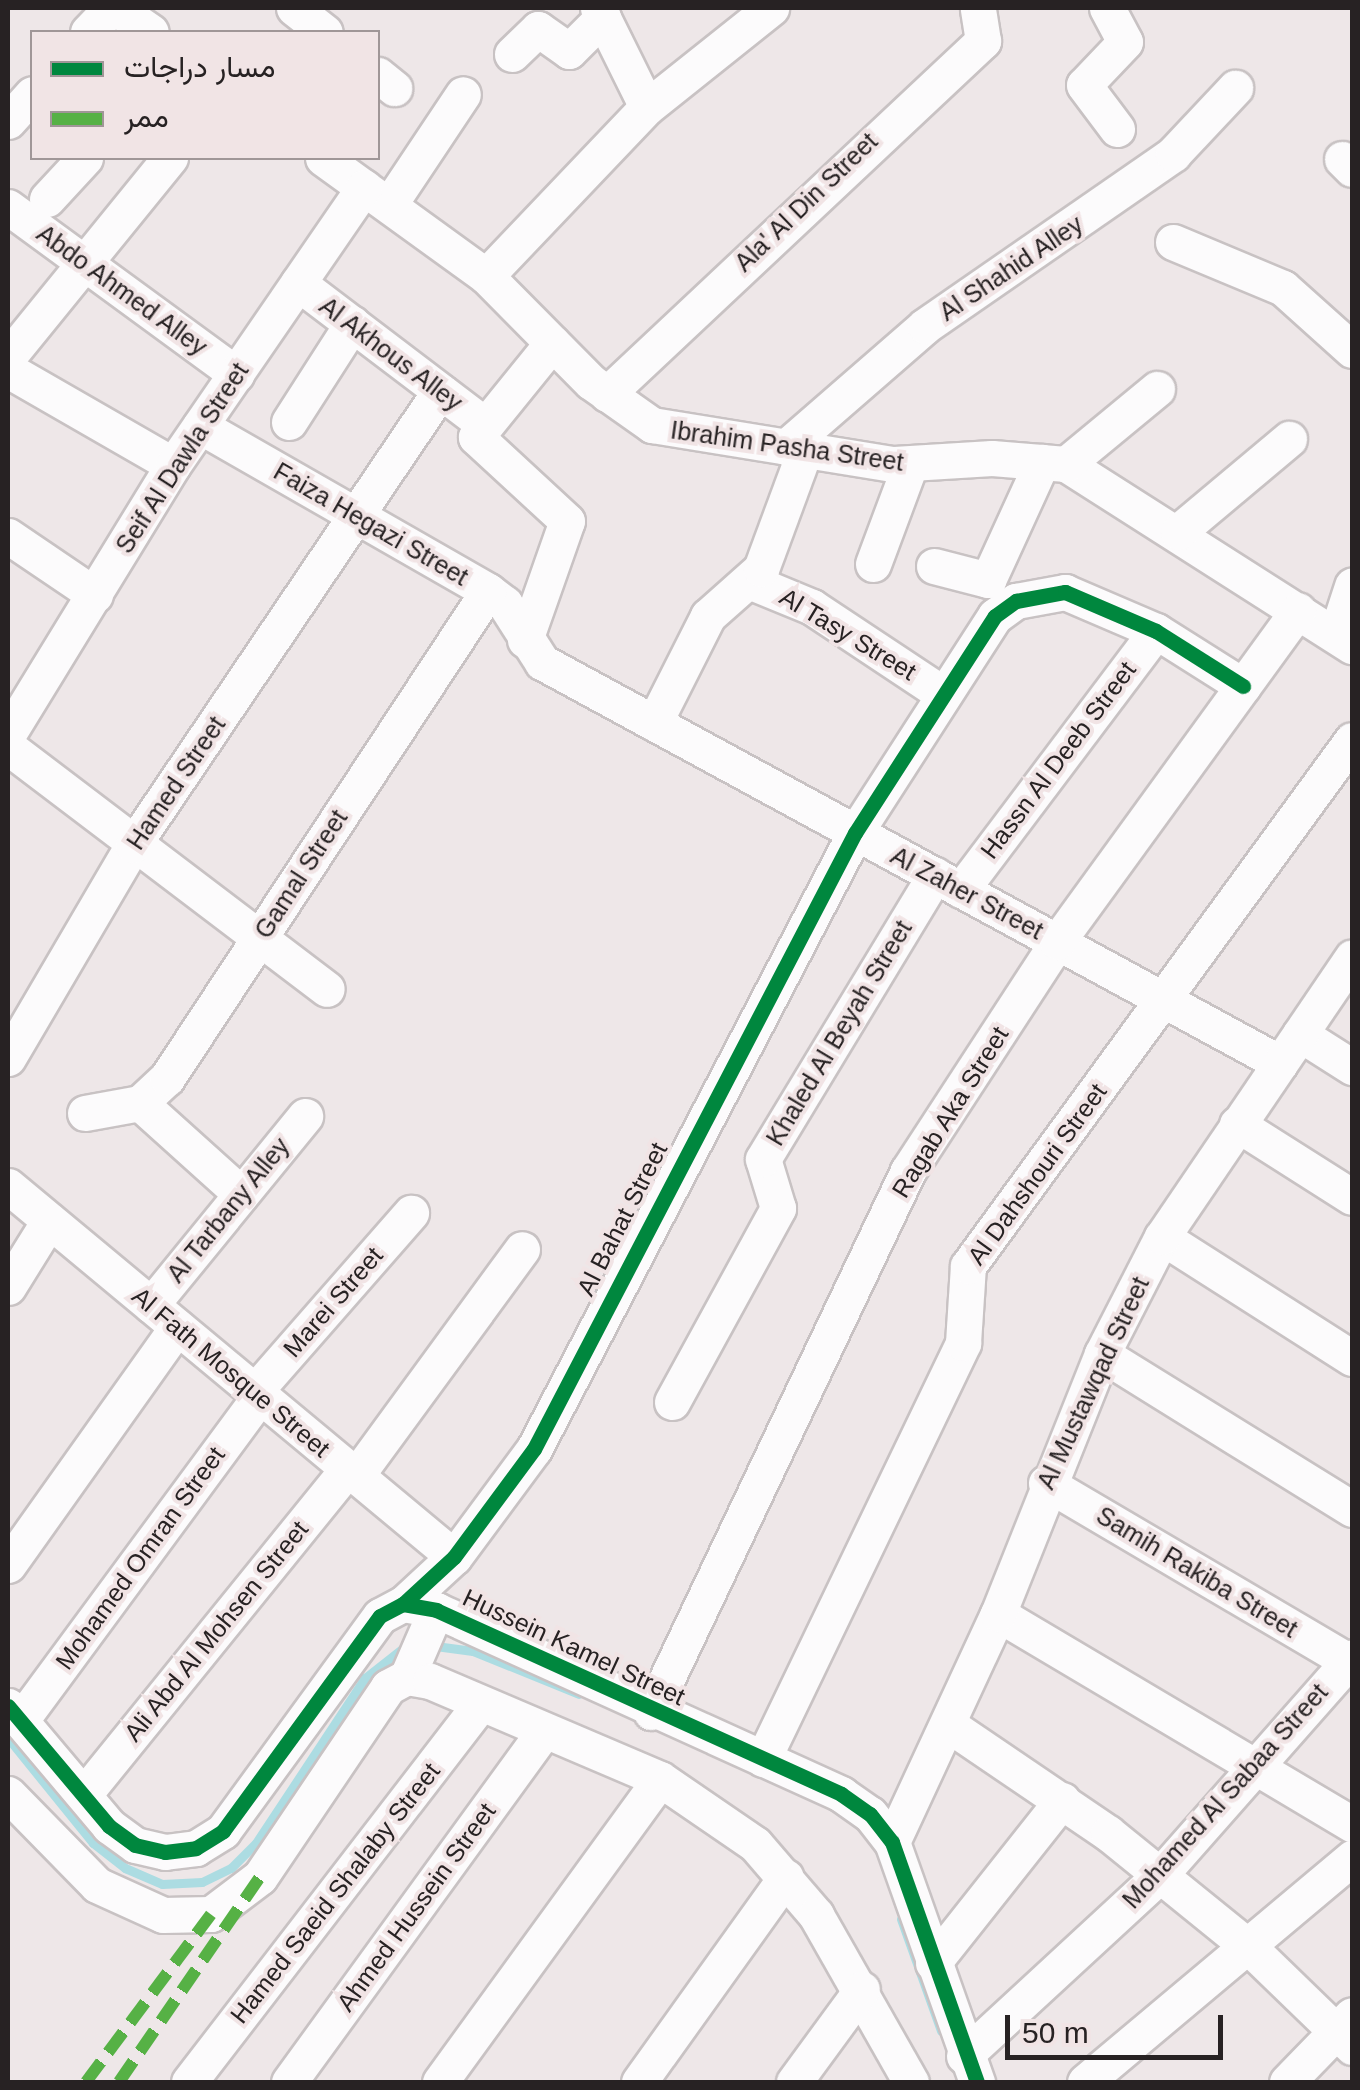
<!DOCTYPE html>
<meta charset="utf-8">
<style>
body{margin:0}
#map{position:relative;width:1360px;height:2090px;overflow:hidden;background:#eee7e8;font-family:Arial,Vazirmatn,sans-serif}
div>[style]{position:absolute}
.stream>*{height:9px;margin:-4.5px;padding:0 4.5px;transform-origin:4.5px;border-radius:4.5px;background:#acdce2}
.roads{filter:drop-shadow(2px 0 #c8c2c3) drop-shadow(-2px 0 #c8c2c3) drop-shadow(0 2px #c8c2c3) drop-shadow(0 -2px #c8c2c3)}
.minor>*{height:35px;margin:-17.5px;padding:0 17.5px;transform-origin:17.5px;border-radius:17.5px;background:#fcfbfc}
.quiet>*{height:12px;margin-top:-6px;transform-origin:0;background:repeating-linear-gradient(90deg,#56b145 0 25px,transparent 0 37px)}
.cycleway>*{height:15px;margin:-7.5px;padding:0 7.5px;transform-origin:7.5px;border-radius:7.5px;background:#00873e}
span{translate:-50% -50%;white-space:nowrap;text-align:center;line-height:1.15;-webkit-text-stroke:8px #f1e4e5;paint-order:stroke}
.street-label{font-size:25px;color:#272223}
.frame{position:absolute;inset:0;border:10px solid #272223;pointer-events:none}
.legend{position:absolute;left:30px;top:30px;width:350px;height:130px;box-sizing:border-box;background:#f1e4e5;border:2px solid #a09697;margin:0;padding:12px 18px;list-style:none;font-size:30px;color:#272223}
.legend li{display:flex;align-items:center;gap:20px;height:50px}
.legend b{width:50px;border:2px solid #a09697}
.scale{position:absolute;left:1005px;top:2015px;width:218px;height:45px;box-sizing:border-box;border:5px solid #272223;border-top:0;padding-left:12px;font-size:30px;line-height:35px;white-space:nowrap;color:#272223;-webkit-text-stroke:8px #f1e4e5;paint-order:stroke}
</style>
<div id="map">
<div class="stream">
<i style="left:428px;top:1645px;width:45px;rotate:7.6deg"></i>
<i style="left:473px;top:1651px;width:114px;rotate:22.1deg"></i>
<i style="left:8px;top:1738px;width:135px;rotate:51deg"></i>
<i style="left:93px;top:1843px;width:41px;rotate:38deg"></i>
<i style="left:125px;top:1868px;width:40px;rotate:23.4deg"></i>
<i style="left:162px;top:1884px;width:40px;rotate:-2.9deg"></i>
<i style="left:202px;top:1882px;width:32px;rotate:-26deg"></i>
<i style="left:231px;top:1868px;width:35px;rotate:-45deg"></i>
<i style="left:256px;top:1843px;width:198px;rotate:-56.6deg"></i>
<i style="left:365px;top:1678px;width:55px;rotate:-38.3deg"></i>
<i style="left:901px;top:1919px;width:119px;rotate:70.3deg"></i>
</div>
<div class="roads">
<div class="minor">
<i style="left:116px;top:8px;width:42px;rotate:34.4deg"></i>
<i style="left:294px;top:8px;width:39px;rotate:38deg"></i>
<i style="left:598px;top:8px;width:110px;rotate:63.7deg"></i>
<i style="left:1107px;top:8px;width:38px;rotate:62deg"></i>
<i style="left:1125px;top:42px;width:59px;rotate:133.6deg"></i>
<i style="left:1084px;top:85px;width:55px;rotate:53.1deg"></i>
<i style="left:88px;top:32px;width:33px;rotate:-46deg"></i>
<i style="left:512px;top:54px;width:36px;rotate:-44deg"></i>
<i style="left:538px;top:29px;width:38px;rotate:35deg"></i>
<i style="left:569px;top:51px;width:48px;rotate:-45deg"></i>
<i style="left:378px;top:75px;width:21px;rotate:39deg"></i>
<i style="left:8px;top:121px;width:36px;rotate:-48deg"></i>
<i style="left:323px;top:158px;width:201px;rotate:35.9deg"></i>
<i style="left:486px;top:276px;width:149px;rotate:45.3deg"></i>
<i style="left:591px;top:382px;width:75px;rotate:35.2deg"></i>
<i style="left:652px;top:425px;width:245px;rotate:9.2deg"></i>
<i style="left:894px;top:464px;width:98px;rotate:-3.5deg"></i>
<i style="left:992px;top:458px;width:74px;rotate:4.6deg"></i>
<i style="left:1066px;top:464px;width:339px;rotate:32.5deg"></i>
<i style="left:1342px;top:159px;width:14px;rotate:45deg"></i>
<i style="left:47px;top:199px;width:56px;rotate:-47.2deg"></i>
<i style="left:389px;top:205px;width:133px;rotate:-56.3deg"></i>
<i style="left:8px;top:207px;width:283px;rotate:36.2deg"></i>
<i style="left:1173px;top:242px;width:119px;rotate:22.7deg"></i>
<i style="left:1283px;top:288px;width:93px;rotate:41.9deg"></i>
<i style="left:486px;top:276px;width:233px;rotate:-46.4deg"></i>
<i style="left:647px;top:107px;width:159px;rotate:-38.6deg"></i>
<i style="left:298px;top:283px;width:235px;rotate:37.2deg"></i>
<i style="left:8px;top:357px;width:257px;rotate:-50.9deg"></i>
<i style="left:8px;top:370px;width:190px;rotate:29.9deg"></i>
<i style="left:607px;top:394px;width:516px;rotate:-43.19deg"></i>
<i style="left:983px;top:41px;width:33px;rotate:-99deg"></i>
<i style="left:289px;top:422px;width:117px;rotate:-57.3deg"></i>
<i style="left:200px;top:426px;width:332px;rotate:29.8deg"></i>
<i style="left:488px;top:591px;width:21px;rotate:37deg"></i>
<i style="left:505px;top:604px;width:69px;rotate:57.5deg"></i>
<i style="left:542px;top:662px;width:840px;rotate:28.52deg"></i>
<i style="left:786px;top:447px;width:184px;rotate:-41deg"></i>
<i style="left:925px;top:326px;width:302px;rotate:-34.7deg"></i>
<i style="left:1173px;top:154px;width:91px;rotate:-46.8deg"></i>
<i style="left:1066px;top:464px;width:118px;rotate:-39.5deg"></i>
<i style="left:1178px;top:532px;width:145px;rotate:-40deg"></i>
<i style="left:8px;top:536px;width:105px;rotate:34.1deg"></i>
<i style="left:873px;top:564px;width:106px;rotate:-69.5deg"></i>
<i style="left:934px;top:566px;width:56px;rotate:14.5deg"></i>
<i style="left:988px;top:580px;width:130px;rotate:-65.4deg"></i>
<i style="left:749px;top:581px;width:68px;rotate:22.4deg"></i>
<i style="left:812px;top:607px;width:157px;rotate:33.6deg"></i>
<i style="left:1336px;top:635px;width:52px;rotate:-71.9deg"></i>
<i style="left:525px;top:640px;width:126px;rotate:-70.6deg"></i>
<i style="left:567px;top:521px;width:124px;rotate:-137.3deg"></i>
<i style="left:476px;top:437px;width:121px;rotate:-51deg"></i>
<i style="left:654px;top:723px;width:120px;rotate:-63.2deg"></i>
<i style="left:708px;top:616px;width:71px;rotate:-41.6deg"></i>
<i style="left:761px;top:569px;width:127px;rotate:-69.7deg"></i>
<i style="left:8px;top:734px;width:316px;rotate:-58.5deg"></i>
<i style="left:173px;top:465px;width:337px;rotate:-55.5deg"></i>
<i style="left:8px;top:747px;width:400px;rotate:37.2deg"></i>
<i style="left:961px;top:890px;width:324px;rotate:-53deg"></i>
<i style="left:1300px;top:1034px;width:62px;rotate:32.4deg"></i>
<i style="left:8px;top:1058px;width:247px;rotate:-59.6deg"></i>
<i style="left:133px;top:845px;width:548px;rotate:-55.93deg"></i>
<i style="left:140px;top:1103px;width:136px;rotate:42deg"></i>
<i style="left:85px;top:1113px;width:56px;rotate:-10.3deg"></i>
<i style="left:140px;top:1103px;width:37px;rotate:-43deg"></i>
<i style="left:167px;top:1078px;width:583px;rotate:-56.61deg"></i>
<i style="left:1237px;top:1124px;width:136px;rotate:32.4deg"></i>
<i style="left:8px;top:1186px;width:580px;rotate:39.75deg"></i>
<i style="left:1162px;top:1237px;width:225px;rotate:32.5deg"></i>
<i style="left:8px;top:1287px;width:78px;rotate:-58.2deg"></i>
<i style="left:151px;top:1305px;width:244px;rotate:-50.8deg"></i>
<i style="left:1102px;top:1354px;width:294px;rotate:31.8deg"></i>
<i style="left:255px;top:1391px;width:237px;rotate:-48.8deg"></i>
<i style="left:672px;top:1402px;width:221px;rotate:-61.3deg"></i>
<i style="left:778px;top:1208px;width:51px;rotate:-107deg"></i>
<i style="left:763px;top:1159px;width:332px;rotate:-58.8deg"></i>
<i style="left:356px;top:1476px;width:281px;rotate:-53.8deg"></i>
<i style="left:1046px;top:1483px;width:351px;rotate:30.5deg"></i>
<i style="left:8px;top:1565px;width:292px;rotate:-54.6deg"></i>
<i style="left:403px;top:1604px;width:69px;rotate:-42.7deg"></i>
<i style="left:454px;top:1557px;width:134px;rotate:-53.5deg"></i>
<i style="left:534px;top:1449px;width:695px;rotate:-62.48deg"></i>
<i style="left:855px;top:833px;width:258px;rotate:-57.2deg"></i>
<i style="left:995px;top:616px;width:26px;rotate:-36deg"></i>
<i style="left:1016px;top:601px;width:50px;rotate:-10.4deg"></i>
<i style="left:1065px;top:592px;width:99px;rotate:23.2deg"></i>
<i style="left:1156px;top:631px;width:103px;rotate:32.3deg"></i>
<i style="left:998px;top:1614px;width:412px;rotate:30.7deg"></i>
<i style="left:407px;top:1677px;width:73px;rotate:-66.6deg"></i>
<i style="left:8px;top:1706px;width:157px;rotate:49.9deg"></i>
<i style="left:109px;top:1826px;width:32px;rotate:36deg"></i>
<i style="left:135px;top:1845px;width:31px;rotate:13deg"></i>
<i style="left:165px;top:1852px;width:31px;rotate:-7deg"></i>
<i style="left:196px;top:1848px;width:32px;rotate:-32deg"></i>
<i style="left:223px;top:1831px;width:266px;rotate:-53.9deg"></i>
<i style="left:380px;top:1616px;width:26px;rotate:-28deg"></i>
<i style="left:403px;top:1604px;width:34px;rotate:10deg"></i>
<i style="left:436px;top:1610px;width:445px;rotate:24.4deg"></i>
<i style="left:841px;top:1794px;width:35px;rotate:35deg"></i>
<i style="left:870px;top:1814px;width:36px;rotate:52deg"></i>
<i style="left:892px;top:1842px;width:255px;rotate:70.5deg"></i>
<i style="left:651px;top:1712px;width:599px;rotate:-64.59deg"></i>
<i style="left:908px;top:1171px;width:273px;rotate:-56.9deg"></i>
<i style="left:1057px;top:942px;width:410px;rotate:-54deg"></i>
<i style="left:21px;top:1720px;width:403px;rotate:-53.6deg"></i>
<i style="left:949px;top:1725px;width:192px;rotate:34.2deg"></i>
<i style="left:1108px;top:1833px;width:184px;rotate:39deg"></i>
<i style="left:1251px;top:1949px;width:141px;rotate:44.1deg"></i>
<i style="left:763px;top:1759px;width:462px;rotate:-64.3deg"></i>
<i style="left:963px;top:1343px;width:77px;rotate:-86.3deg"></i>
<i style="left:968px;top:1266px;width:651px;rotate:-53.87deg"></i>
<i style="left:85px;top:1793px;width:418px;rotate:-51deg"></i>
<i style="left:8px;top:1794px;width:127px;rotate:45.6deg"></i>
<i style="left:97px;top:1885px;width:72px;rotate:24.4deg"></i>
<i style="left:163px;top:1915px;width:48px;rotate:-1.2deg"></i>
<i style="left:211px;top:1914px;width:61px;rotate:-37.1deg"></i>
<i style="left:260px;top:1877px;width:229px;rotate:-56deg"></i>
<i style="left:388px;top:1687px;width:21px;rotate:-28deg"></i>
<i style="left:407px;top:1677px;width:23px;rotate:10deg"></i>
<i style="left:430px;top:1681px;width:250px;rotate:23.1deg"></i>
<i style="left:660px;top:1779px;width:115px;rotate:34.4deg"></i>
<i style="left:755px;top:1844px;width:94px;rotate:49.3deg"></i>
<i style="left:816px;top:1915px;width:192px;rotate:60.4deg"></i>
<i style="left:892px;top:1842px;width:251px;rotate:-65.1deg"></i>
<i style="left:998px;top:1614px;width:280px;rotate:-68.2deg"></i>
<i style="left:1102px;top:1354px;width:131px;rotate:-62.9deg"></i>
<i style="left:1162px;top:1237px;width:338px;rotate:-55.8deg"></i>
<i style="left:933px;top:1963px;width:208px;rotate:-51.6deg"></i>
<i style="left:964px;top:2056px;width:267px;rotate:-42.7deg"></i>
<i style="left:1160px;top:1875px;width:290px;rotate:-48.6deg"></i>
<i style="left:189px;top:2082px;width:478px;rotate:-52.4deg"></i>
<i style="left:289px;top:2082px;width:432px;rotate:-54deg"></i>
<i style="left:440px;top:2082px;width:374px;rotate:-54deg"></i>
<i style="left:639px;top:2082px;width:252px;rotate:-54.4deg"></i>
<i style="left:794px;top:2082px;width:115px;rotate:-53.8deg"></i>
<i style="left:1085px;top:2082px;width:349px;rotate:-40deg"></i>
<i style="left:1287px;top:2082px;width:93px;rotate:-45.9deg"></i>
</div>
</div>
<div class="quiet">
<i style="left:86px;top:2082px;width:209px;rotate:-53.3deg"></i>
<i style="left:119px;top:2082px;width:249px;rotate:-55.5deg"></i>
</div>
<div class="cycleway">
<i style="left:403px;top:1604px;width:69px;rotate:-42.7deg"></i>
<i style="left:454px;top:1557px;width:134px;rotate:-53.5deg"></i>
<i style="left:534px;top:1449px;width:695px;rotate:-62.48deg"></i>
<i style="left:855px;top:833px;width:258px;rotate:-57.2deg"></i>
<i style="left:995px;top:616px;width:26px;rotate:-36deg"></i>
<i style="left:1016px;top:601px;width:50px;rotate:-10.4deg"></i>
<i style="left:1065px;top:592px;width:99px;rotate:23.2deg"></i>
<i style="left:1156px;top:631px;width:103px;rotate:32.3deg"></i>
<i style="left:8px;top:1706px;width:157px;rotate:49.9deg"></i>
<i style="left:109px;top:1826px;width:32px;rotate:36deg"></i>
<i style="left:135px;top:1845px;width:31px;rotate:13deg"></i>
<i style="left:165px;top:1852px;width:31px;rotate:-7deg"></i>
<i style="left:196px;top:1848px;width:32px;rotate:-32deg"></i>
<i style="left:223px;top:1831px;width:266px;rotate:-53.9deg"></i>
<i style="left:380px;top:1616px;width:26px;rotate:-28deg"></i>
<i style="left:403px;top:1604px;width:34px;rotate:10deg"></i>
<i style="left:436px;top:1610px;width:445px;rotate:24.4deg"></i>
<i style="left:841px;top:1794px;width:35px;rotate:35deg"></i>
<i style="left:870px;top:1814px;width:36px;rotate:52deg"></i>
<i style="left:892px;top:1842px;width:255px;rotate:70.5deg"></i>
</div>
<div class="street-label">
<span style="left:806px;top:202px;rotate:-44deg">Ala' Al Din Street</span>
<span style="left:1011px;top:268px;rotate:-34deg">Al Shahid Alley</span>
<span style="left:122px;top:290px;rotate:36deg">Abdo Ahmed Alley</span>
<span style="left:391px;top:354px;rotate:37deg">Al Akhous Alley</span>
<span style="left:787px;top:446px;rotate:8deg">Ibrahim Pasha Street</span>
<span style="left:182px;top:458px;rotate:-57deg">Seif Al Dawla Street</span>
<span style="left:371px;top:524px;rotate:30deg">Faiza Hegazi Street</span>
<span style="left:848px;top:634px;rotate:31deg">Al Tasy Street</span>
<span style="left:1058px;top:760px;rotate:-53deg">Hassn Al Deeb Street</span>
<span style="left:176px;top:783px;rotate:-56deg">Hamed Street</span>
<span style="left:301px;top:874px;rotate:-57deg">Gamal Street</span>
<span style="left:967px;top:893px;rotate:28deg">Al Zaher Street</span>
<span style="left:839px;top:1033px;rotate:-59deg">Khaled Al Beyah Street</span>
<span style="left:950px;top:1112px;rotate:-58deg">Ragab Aka Street</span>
<span style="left:1037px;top:1174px;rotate:-54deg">Al Dahshouri Street</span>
<span style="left:228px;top:1210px;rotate:-51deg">Al Tarbany Alley</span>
<span style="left:622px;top:1219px;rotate:-63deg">Al Bahat Street</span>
<span style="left:333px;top:1302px;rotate:-49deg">Marei Street</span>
<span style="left:231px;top:1372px;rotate:40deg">Al Fath Mosque Street</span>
<span style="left:1093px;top:1383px;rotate:-65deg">Al Mustawqad Street</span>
<span style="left:140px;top:1558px;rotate:-54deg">Mohamed Omran Street</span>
<span style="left:1197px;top:1572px;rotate:31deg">Samih Rakiba Street</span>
<span style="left:216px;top:1631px;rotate:-51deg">Ali Abd Al Mohsen Street</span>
<span style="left:574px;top:1647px;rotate:25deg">Hussein Kamel Street</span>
<span style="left:1225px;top:1796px;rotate:-48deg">Mohamed Al Sabaa Street</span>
<span style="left:335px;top:1893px;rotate:-52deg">Hamed Saeid Shalaby Street</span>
<span style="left:416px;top:1907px;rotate:-54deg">Ahmed Hussein Street</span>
</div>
<div class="frame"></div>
<ul class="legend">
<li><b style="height:12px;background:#00873e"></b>مسار دراجات</li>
<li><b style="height:12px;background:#56b145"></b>ممر</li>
</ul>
<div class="scale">50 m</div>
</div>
